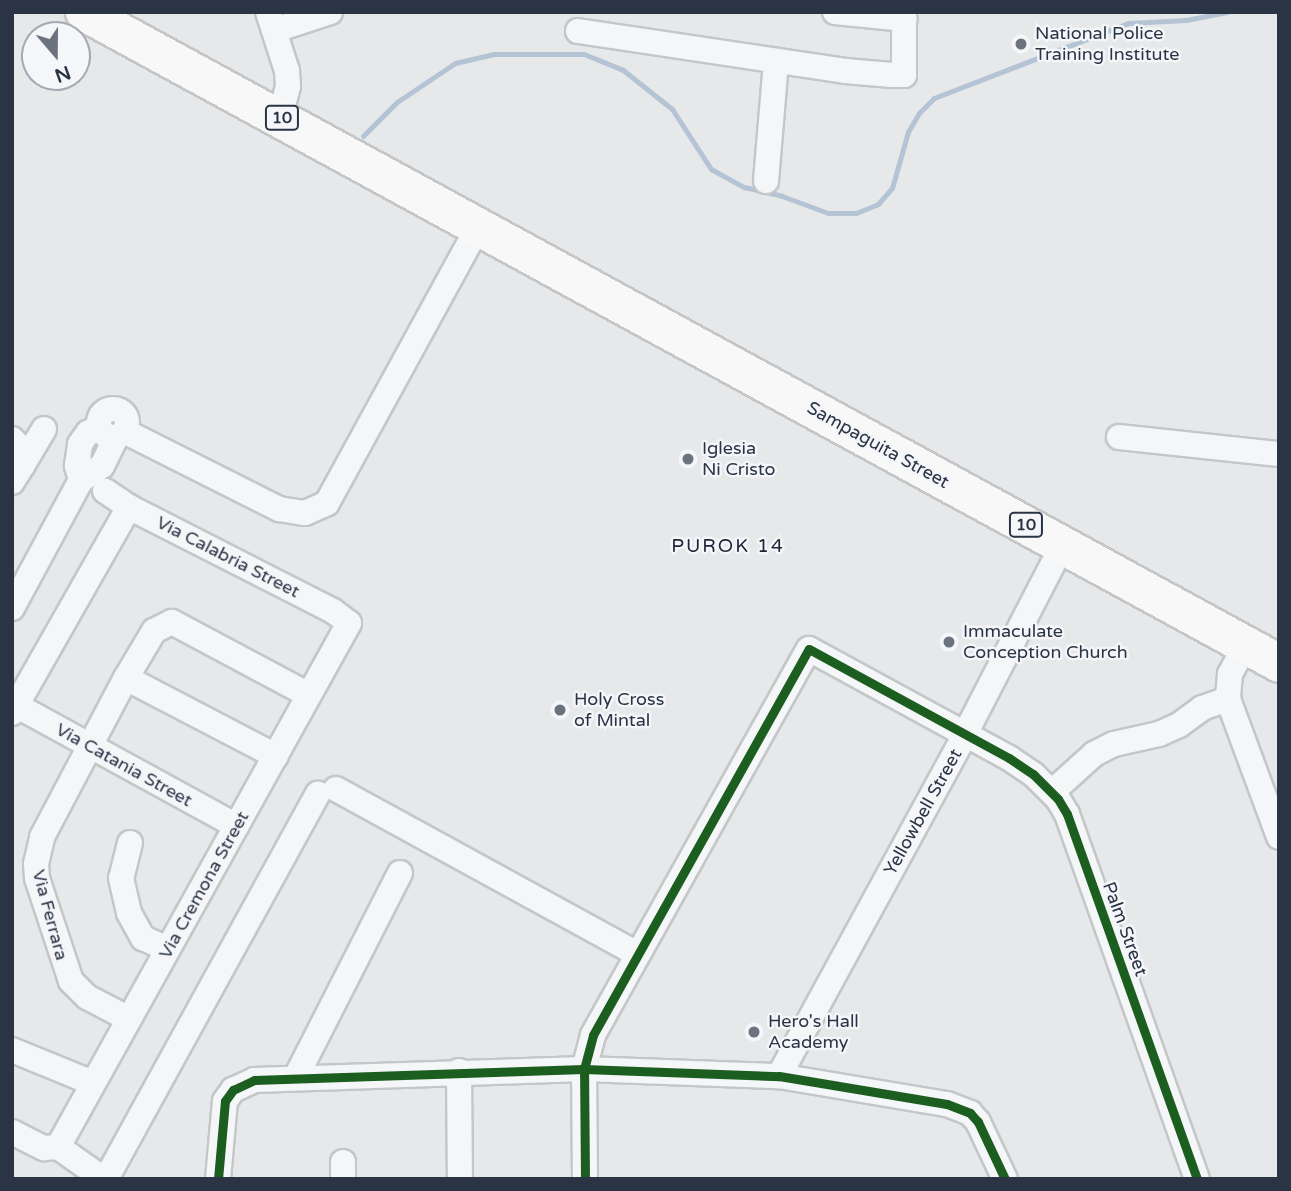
<!DOCTYPE html>
<style>
body{margin:0}
#map{position:relative;width:1291px;height:1191px;overflow:hidden;background:#e6e8ea;font-family:"Varela Round",sans-serif}
div>[style]{position:absolute}
.stream>*{height:5px;margin:-2.5px;padding:0 2.5px;transform-origin:2.5px;border-radius:2.5px;background:#b4c4d5}
.roads{filter:drop-shadow(2px 0 #c4c6c8) drop-shadow(-2px 0 #c4c6c8) drop-shadow(0 2px #c4c6c8) drop-shadow(0 -2px #c4c6c8)}
.minor>*{height:24px;margin:-12px;padding:0 12px;transform-origin:12px;border-radius:12px;background:#f5f6f7}
.minor>.ring{margin:-12px;padding:0;box-sizing:content-box;background:none;border:24px solid #f5f6f7;border-radius:50%}
.highway>*{height:37px;margin:-18.5px;padding:0 18.5px;transform-origin:18.5px;border-radius:18.5px;background:#f8f8f8}
.cycleway>*{height:9px;margin:-4.5px;padding:0 4.5px;transform-origin:4.5px;border-radius:4.5px;background:#1b5e20}
.dots>*{width:19px;height:19px;translate:-50% -50%;box-sizing:border-box;border:4px solid #f4f6f9;border-radius:50%}
span{translate:-50% -50%;white-space:nowrap;text-align:center;line-height:1.15;-webkit-text-stroke:5px #f4f6f9;paint-order:stroke}
.shield-label span{padding:2px 5px;background:#f4f6f9;border:2px solid;border-radius:5px;-webkit-text-stroke-width:0}
.shield-label{font-size:16px;color:#2b3445;font-weight:700}
.poi-label{font-size:18px;color:#2b3445}
.left{translate:0 -50%;text-align:left}
.street-label{font-size:18px;color:#2b3445}
.neighbourhood-label{font-size:19px;color:#1d2536;letter-spacing:2px}
.frame{position:absolute;inset:0;border:14px solid #2b3445;pointer-events:none}
.north{position:absolute;left:21px;top:21px;width:70px;height:70px;box-sizing:border-box;background:#f4f6f9;border:2px solid #a4a8b1;border-radius:50%;rotate:160deg;font-size:19px;font-weight:700;line-height:28px;text-align:center;color:#2b3445}
.north::after{content:'';display:block;margin:auto;width:24px;height:32px;background:#6c737f;clip-path:polygon(50% 0,100% 100%,50% 72%,0 100%)}
</style>
<div id="map">
<div class="stream">
<i style="left:363px;top:136px;width:48px;rotate:-45deg"></i>
<i style="left:397px;top:102px;width:70px;rotate:-33.9deg"></i>
<i style="left:455px;top:63px;width:40px;rotate:-13deg"></i>
<i style="left:494px;top:54px;width:90px"></i>
<i style="left:584px;top:54px;width:42px;rotate:22.3deg"></i>
<i style="left:623px;top:70px;width:63px;rotate:38.5deg"></i>
<i style="left:672px;top:109px;width:72px;rotate:57deg"></i>
<i style="left:711px;top:169px;width:38px;rotate:29deg"></i>
<i style="left:744px;top:187px;width:39px;rotate:13deg"></i>
<i style="left:782px;top:196px;width:49px;rotate:20.3deg"></i>
<i style="left:828px;top:213px;width:28px"></i>
<i style="left:856px;top:213px;width:24px;rotate:-22deg"></i>
<i style="left:878px;top:204px;width:21px;rotate:-49deg"></i>
<i style="left:892px;top:188px;width:58px;rotate:-74.1deg"></i>
<i style="left:908px;top:132px;width:22px;rotate:-60deg"></i>
<i style="left:919px;top:113px;width:21px;rotate:-45deg"></i>
<i style="left:934px;top:98px;width:208px;rotate:-21.1deg"></i>
<i style="left:1128px;top:23px;width:58px;rotate:-3deg"></i>
<i style="left:1186px;top:20px;width:42px;rotate:-11deg"></i>
</div>
<div class="roads">
<div class="minor">
<i style="left:268px;top:12px;width:62px;rotate:72.1deg"></i>
<i style="left:287px;top:71px;width:15px;rotate:86deg"></i>
<i style="left:288px;top:86px;width:32px;rotate:104deg"></i>
<i style="left:835px;top:12px;width:70px;rotate:5.7deg"></i>
<i style="left:275px;top:30px;width:58px;rotate:-18.1deg"></i>
<i style="left:578px;top:31px;width:270px;rotate:8.5deg"></i>
<i style="left:845px;top:71px;width:47px;rotate:4.9deg"></i>
<i style="left:892px;top:75px;width:12px"></i>
<i style="left:904px;top:75px;width:63px;rotate:-90deg"></i>
<i style="left:766px;top:181px;width:120px;rotate:-85.2deg"></i>
<i class="ring" style="left:99px;top:409px;width:4px;height:4px"></i>
<i style="left:124px;top:431px;width:174px;rotate:26.7deg"></i>
<i style="left:279px;top:509px;width:26px;rotate:9deg"></i>
<i style="left:305px;top:513px;width:24px;rotate:-24deg"></i>
<i style="left:327px;top:503px;width:317px;rotate:-61.3deg"></i>
<i style="left:1119px;top:437px;width:161px;rotate:6.1deg"></i>
<i style="left:12px;top:439px;width:14px;rotate:45deg"></i>
<i style="left:22px;top:449px;width:17px;rotate:90deg"></i>
<i style="left:22px;top:466px;width:19px;rotate:122deg"></i>
<i style="left:22px;top:466px;width:43px;rotate:-59.3deg"></i>
<i style="left:81px;top:480px;width:15px;rotate:-106deg"></i>
<i style="left:77px;top:466px;width:22px;rotate:-82deg"></i>
<i style="left:80px;top:444px;width:14px;rotate:-54deg"></i>
<i style="left:88px;top:433px;width:13px;rotate:-29deg"></i>
<i style="left:12px;top:608px;width:145px;rotate:-61.7deg"></i>
<i style="left:81px;top:480px;width:25px;rotate:-34deg"></i>
<i style="left:102px;top:466px;width:32px;rotate:-64deg"></i>
<i style="left:1246px;top:644px;width:34px;rotate:118deg"></i>
<i style="left:1230px;top:674px;width:25px;rotate:95deg"></i>
<i style="left:1228px;top:699px;width:147px;rotate:69.7deg"></i>
<i style="left:126px;top:678px;width:169px;rotate:27.5deg"></i>
<i style="left:12px;top:703px;width:256px;rotate:28.7deg"></i>
<i style="left:12px;top:713px;width:237px;rotate:-60.4deg"></i>
<i style="left:336px;top:789px;width:343px;rotate:28.7deg"></i>
<i style="left:1052px;top:792px;width:57px;rotate:-42.1deg"></i>
<i style="left:1094px;top:754px;width:22px;rotate:-27deg"></i>
<i style="left:1114px;top:744px;width:46px;rotate:-12.5deg"></i>
<i style="left:1159px;top:734px;width:22px;rotate:-24deg"></i>
<i style="left:1179px;top:725px;width:29px;rotate:-36deg"></i>
<i style="left:1202px;top:708px;width:28px;rotate:-19deg"></i>
<i style="left:130px;top:843px;width:36px;rotate:104deg"></i>
<i style="left:121px;top:878px;width:36px;rotate:77deg"></i>
<i style="left:129px;top:913px;width:29px;rotate:61deg"></i>
<i style="left:143px;top:938px;width:27px;rotate:24deg"></i>
<i style="left:129px;top:1019px;width:47px;rotate:-152.4deg"></i>
<i style="left:87px;top:997px;width:23px;rotate:-135deg"></i>
<i style="left:71px;top:981px;width:108px;rotate:-108.3deg"></i>
<i style="left:37px;top:878px;width:14px;rotate:-94deg"></i>
<i style="left:36px;top:864px;width:28px;rotate:-77deg"></i>
<i style="left:42px;top:837px;width:180px;rotate:-62.2deg"></i>
<i style="left:126px;top:678px;width:55px;rotate:-59.2deg"></i>
<i style="left:154px;top:631px;width:20px;rotate:-27deg"></i>
<i style="left:172px;top:622px;width:155px;rotate:28.1deg"></i>
<i style="left:12px;top:1050px;width:87px;rotate:22.2deg"></i>
<i style="left:459px;top:1071px;width:108px;rotate:89.5deg"></i>
<i style="left:779px;top:1076px;width:387px;rotate:-61.4deg"></i>
<i style="left:964px;top:736px;width:214px;rotate:-62.7deg"></i>
<i style="left:296px;top:1077px;width:229px;rotate:-63deg"></i>
<i style="left:12px;top:1132px;width:36px;rotate:27deg"></i>
<i style="left:44px;top:1148px;width:14px;rotate:-4deg"></i>
<i style="left:58px;top:1147px;width:45px;rotate:35.1deg"></i>
<i style="left:58px;top:1147px;width:599px;rotate:-60.95deg"></i>
<i style="left:349px;top:623px;width:20px;rotate:-143deg"></i>
<i style="left:333px;top:611px;width:229px;rotate:-153deg"></i>
<i style="left:129px;top:507px;width:29px;rotate:-146deg"></i>
<i style="left:106px;top:1179px;width:440px;rotate:-61.2deg"></i>
<i style="left:218px;top:1179px;width:78px;rotate:-84.9deg"></i>
<i style="left:225px;top:1101px;width:14px;rotate:-54deg"></i>
<i style="left:233px;top:1090px;width:23px;rotate:-25deg"></i>
<i style="left:254px;top:1080px;width:330px;rotate:-1.9deg"></i>
<i style="left:584px;top:1069px;width:195px;rotate:2.1deg"></i>
<i style="left:779px;top:1076px;width:170px;rotate:9.5deg"></i>
<i style="left:947px;top:1104px;width:25px;rotate:21deg"></i>
<i style="left:970px;top:1113px;width:12px;rotate:48deg"></i>
<i style="left:978px;top:1122px;width:63px;rotate:64.7deg"></i>
<i style="left:343px;top:1179px;width:17px;rotate:-90deg"></i>
<i style="left:585px;top:1179px;width:110px;rotate:-90.5deg"></i>
<i style="left:584px;top:1069px;width:35px;rotate:-75deg"></i>
<i style="left:593px;top:1035px;width:442px;rotate:-60.8deg"></i>
<i style="left:809px;top:649px;width:228px;rotate:28.6deg"></i>
<i style="left:1009px;top:758px;width:29px;rotate:34deg"></i>
<i style="left:1033px;top:774px;width:35px;rotate:45deg"></i>
<i style="left:1058px;top:799px;width:17px;rotate:59deg"></i>
<i style="left:1067px;top:814px;width:387px;rotate:70.4deg"></i>
</div>
<div class="highway">
<i style="left:84px;top:12px;width:1361px;rotate:28.58deg"></i>
</div>
</div>
<div class="cycleway">
<i style="left:218px;top:1179px;width:78px;rotate:-84.9deg"></i>
<i style="left:225px;top:1101px;width:14px;rotate:-54deg"></i>
<i style="left:233px;top:1090px;width:23px;rotate:-25deg"></i>
<i style="left:254px;top:1080px;width:330px;rotate:-1.9deg"></i>
<i style="left:584px;top:1069px;width:195px;rotate:2.1deg"></i>
<i style="left:779px;top:1076px;width:170px;rotate:9.5deg"></i>
<i style="left:947px;top:1104px;width:25px;rotate:21deg"></i>
<i style="left:970px;top:1113px;width:12px;rotate:48deg"></i>
<i style="left:978px;top:1122px;width:63px;rotate:64.7deg"></i>
<i style="left:585px;top:1179px;width:110px;rotate:-90.5deg"></i>
<i style="left:584px;top:1069px;width:35px;rotate:-75deg"></i>
<i style="left:593px;top:1035px;width:442px;rotate:-60.8deg"></i>
<i style="left:809px;top:649px;width:228px;rotate:28.6deg"></i>
<i style="left:1009px;top:758px;width:29px;rotate:34deg"></i>
<i style="left:1033px;top:774px;width:35px;rotate:45deg"></i>
<i style="left:1058px;top:799px;width:17px;rotate:59deg"></i>
<i style="left:1067px;top:814px;width:387px;rotate:70.4deg"></i>
</div>
<div class="dots">
<i style="left:1021px;top:44px;background:#6c737f"></i>
<i style="left:688px;top:459px;background:#6c737f"></i>
<i style="left:949px;top:642px;background:#6c737f"></i>
<i style="left:560px;top:710px;background:#6c737f"></i>
<i style="left:754px;top:1032px;background:#6c737f"></i>
</div>
<div class="shield-label">
<span style="left:282px;top:118px">10</span>
<span style="left:1026px;top:525px">10</span>
</div>
<div class="poi-label">
<span class="left" style="left:1035px;top:44px">National Police<br>Training Institute</span>
<span class="left" style="left:702px;top:459px">Iglesia<br>Ni Cristo</span>
<span class="left" style="left:963px;top:642px">Immaculate<br>Conception Church</span>
<span class="left" style="left:574px;top:710px">Holy Cross<br>of Mintal</span>
<span class="left" style="left:768px;top:1032px">Hero's Hall<br>Academy</span>
</div>
<div class="street-label">
<span style="left:878px;top:445px;rotate:29deg">Sampaguita Street</span>
<span style="left:228px;top:557px;rotate:27deg">Via Calabria Street</span>
<span style="left:124px;top:765px;rotate:29deg">Via Catania Street</span>
<span style="left:923px;top:812px;rotate:-61deg">Yellowbell Street</span>
<span style="left:204px;top:885px;rotate:-61deg">Via Cremona Street</span>
<span style="left:50px;top:915px;rotate:75deg">Via Ferrara</span>
<span style="left:1125px;top:929px;rotate:70deg">Palm Street</span>
</div>
<div class="neighbourhood-label">
<span style="left:728px;top:547px">PUROK 14</span>
</div>
<div class="frame"></div>
<div class="north">N</div>
</div>
